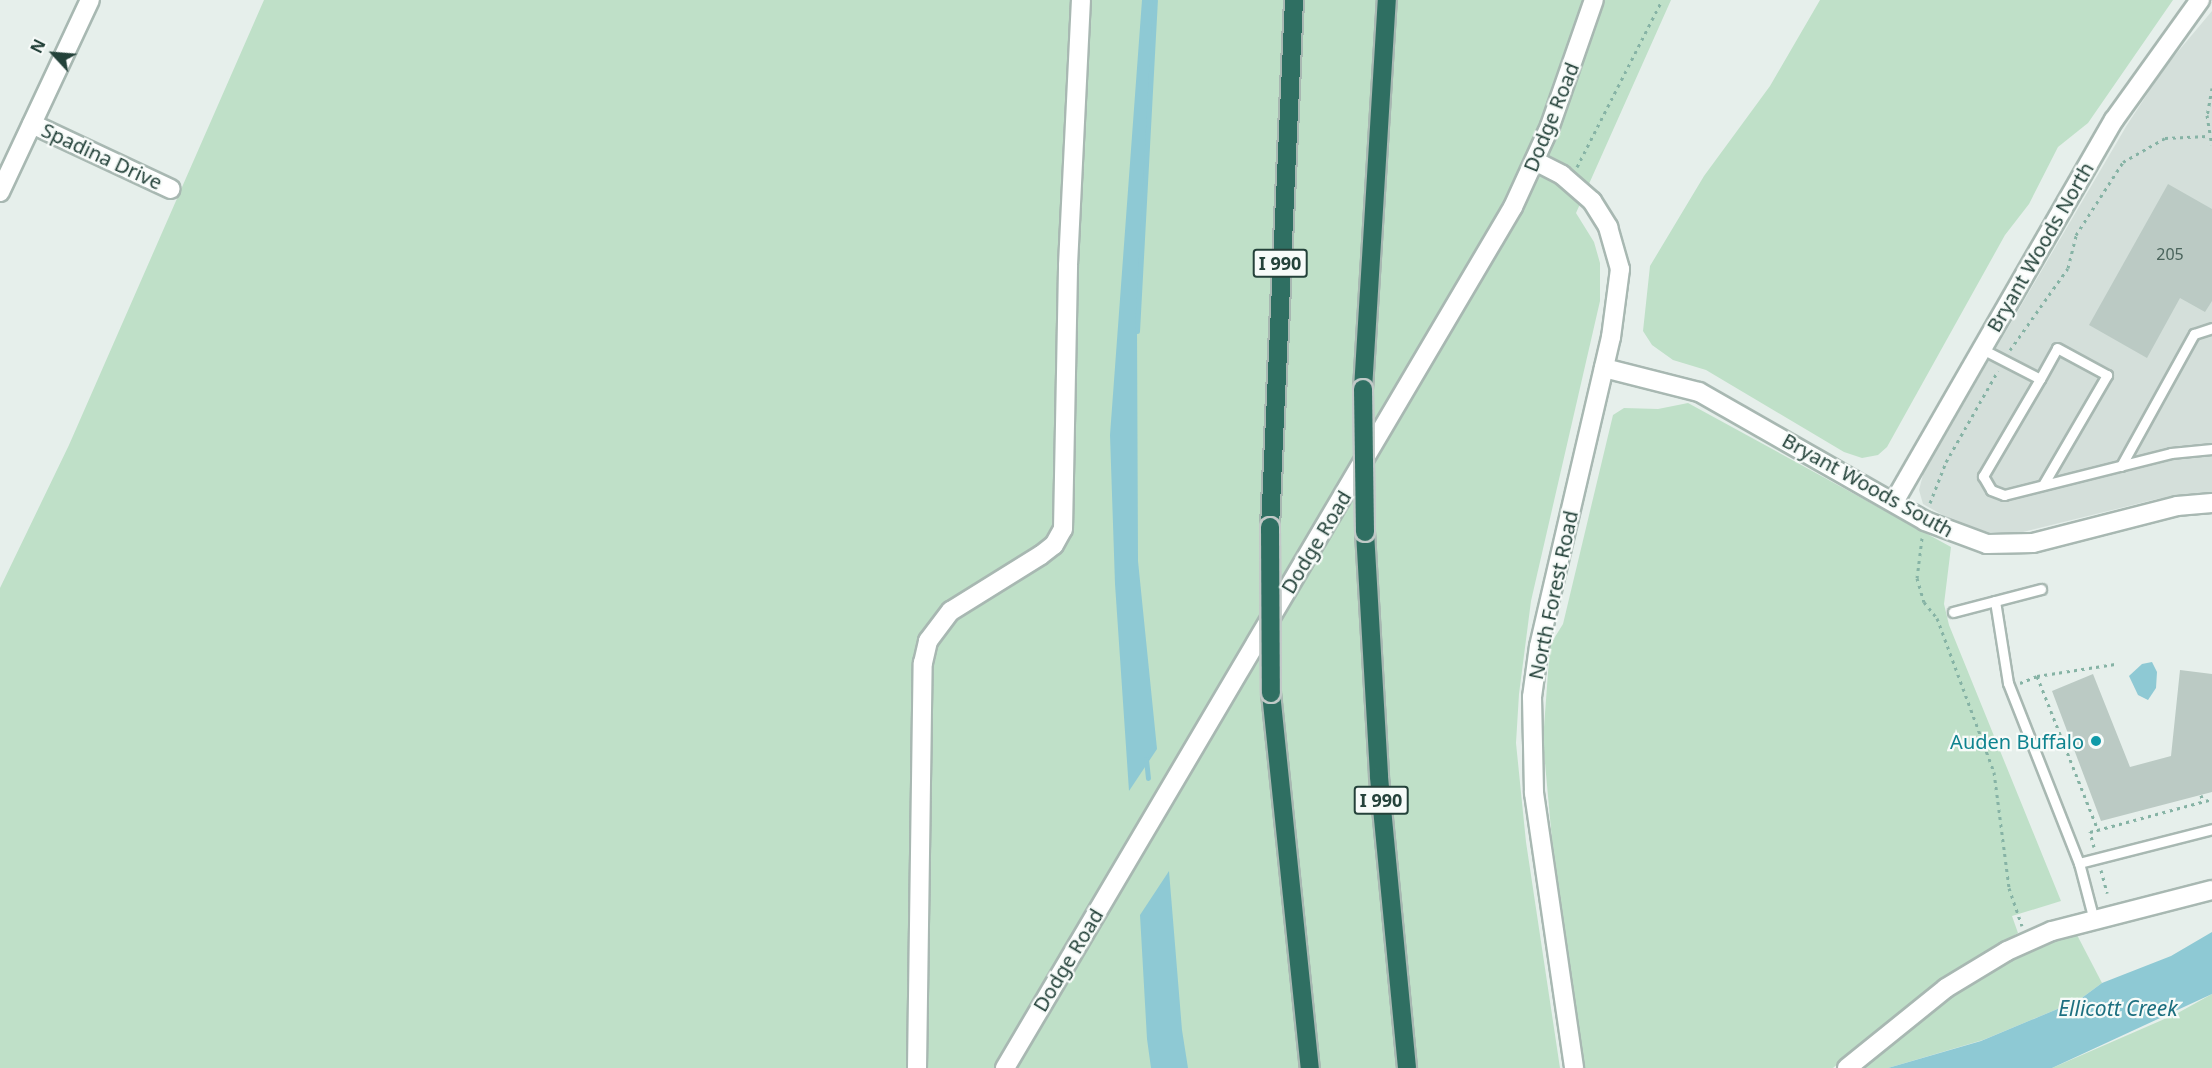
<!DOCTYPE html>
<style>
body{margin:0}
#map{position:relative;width:2212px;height:1068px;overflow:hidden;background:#e6efeb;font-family:"Noto Sans",sans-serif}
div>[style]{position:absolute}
.built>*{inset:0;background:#d4dfda}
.green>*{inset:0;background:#bfe0c8}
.water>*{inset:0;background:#8ec9d4}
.stream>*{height:5px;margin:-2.5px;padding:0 2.5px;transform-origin:2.5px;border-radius:2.5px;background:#8ec9d4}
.building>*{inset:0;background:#bbcac4}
.path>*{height:3px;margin-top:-1.5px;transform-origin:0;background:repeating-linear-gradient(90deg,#86b3a5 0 3px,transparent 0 7.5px)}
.roads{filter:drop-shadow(2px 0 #a8b8b2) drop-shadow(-2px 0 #a8b8b2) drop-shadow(0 2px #a8b8b2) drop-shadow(0 -2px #a8b8b2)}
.service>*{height:9px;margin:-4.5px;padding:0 4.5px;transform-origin:4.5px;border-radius:4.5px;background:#fff}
.minor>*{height:18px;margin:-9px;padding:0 9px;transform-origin:9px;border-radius:9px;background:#fff}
.tertiary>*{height:18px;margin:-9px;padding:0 9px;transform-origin:9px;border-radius:9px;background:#fff}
.motorway>*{height:18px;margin:-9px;padding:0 9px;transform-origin:9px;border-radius:9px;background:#2f6f62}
.bridges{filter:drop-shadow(2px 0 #c2cac8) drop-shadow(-2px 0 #c2cac8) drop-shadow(0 2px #c2cac8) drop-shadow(0 -2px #c2cac8)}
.motorway-bridge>*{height:18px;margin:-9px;padding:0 9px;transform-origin:9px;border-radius:9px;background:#2f6f62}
.dots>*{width:16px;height:16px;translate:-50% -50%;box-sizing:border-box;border:3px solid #f7fbf9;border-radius:50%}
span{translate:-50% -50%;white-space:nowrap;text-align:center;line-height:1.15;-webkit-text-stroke:4.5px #f7fbf9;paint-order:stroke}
.number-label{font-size:16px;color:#4a645c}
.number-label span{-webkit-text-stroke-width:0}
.shield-label span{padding:2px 4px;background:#f7fbf9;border:2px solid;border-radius:4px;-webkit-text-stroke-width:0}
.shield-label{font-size:18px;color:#24423a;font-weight:700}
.street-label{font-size:20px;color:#24423a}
.culture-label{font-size:20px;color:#0d838f}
.right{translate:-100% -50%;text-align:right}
.water-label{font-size:21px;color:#1c6f80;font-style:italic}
.north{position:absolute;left:24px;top:24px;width:60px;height:60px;-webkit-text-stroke:4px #f7fbf9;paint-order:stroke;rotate:296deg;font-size:16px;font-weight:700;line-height:24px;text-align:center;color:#24423a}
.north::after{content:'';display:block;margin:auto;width:21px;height:27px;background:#24423a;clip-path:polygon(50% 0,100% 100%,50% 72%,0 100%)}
</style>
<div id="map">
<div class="built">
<i style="clip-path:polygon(2212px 11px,2212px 492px,2157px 499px,2019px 533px,1988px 532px,1957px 523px,1923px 504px,1919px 490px,1924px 471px,2127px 125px,2165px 67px)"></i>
</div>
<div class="green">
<i style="clip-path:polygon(264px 0,1671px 0,1576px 213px,1594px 242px,1600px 263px,1600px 301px,1531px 601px,1519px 694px,1516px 743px,1526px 842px,1560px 1068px,0 1068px,0 588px,69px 445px)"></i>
<i style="clip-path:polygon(1820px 0,2173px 0,2088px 123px,2058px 147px,2029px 204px,2005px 235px,1887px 447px,1878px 455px,1862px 458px,1844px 452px,1706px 370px,1673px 360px,1652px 345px,1643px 331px,1650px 266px,1704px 176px,1770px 86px)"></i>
<i style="clip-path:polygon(1688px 403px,1951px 547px,1944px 604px,1949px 625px,2061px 901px,2012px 916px,2018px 933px,1944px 979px,1833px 1068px,1585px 1068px,1552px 840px,1543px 741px,1550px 645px,1563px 624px,1613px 415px,1624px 408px,1658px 409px)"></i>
<i style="clip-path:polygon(2076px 933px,2102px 983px,2079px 1000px,1983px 1040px,1888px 1068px,1861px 1068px,1960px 990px,2023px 955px)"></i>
<i style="clip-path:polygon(2212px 994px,2212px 1068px,2052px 1068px,2176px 1014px)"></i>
</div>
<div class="water">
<i style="clip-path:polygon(1142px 0,1155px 0,1137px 325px,1138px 561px,1157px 749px,1129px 791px,1115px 584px,1110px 435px)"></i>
<i style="clip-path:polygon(2152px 662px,2157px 672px,2156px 688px,2148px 700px,2138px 695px,2129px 676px,2142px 664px)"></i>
<i style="clip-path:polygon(1169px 871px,1182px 1030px,1188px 1068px,1151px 1068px,1147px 1039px,1140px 915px)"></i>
<i style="clip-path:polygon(2212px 932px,2212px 994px,2052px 1068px,1888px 1068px,1981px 1041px,2079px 1000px,2102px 983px,2171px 956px)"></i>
</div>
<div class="stream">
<i style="left:1137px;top:331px;width:331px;rotate:-86.9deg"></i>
<i style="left:1146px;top:759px;width:19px;rotate:84deg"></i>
</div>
<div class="building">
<i style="clip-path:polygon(2168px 184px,2212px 209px,2212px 301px,2205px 312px,2180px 298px,2147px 358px,2089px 325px)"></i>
<i style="clip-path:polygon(2180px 670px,2212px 674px,2212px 792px,2101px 821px,2052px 691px,2093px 674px,2130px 767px,2171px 756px)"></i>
</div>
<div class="path">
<i style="left:2212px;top:88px;width:27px;rotate:100deg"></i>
<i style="left:2207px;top:115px;width:30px;rotate:81deg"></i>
<i style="left:1577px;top:167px;width:187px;rotate:-63deg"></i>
<i style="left:2010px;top:350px;width:100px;rotate:-54.7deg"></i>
<i style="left:2068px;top:268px;width:34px;rotate:-76deg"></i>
<i style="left:2076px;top:235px;width:87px;rotate:-57.2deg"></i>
<i style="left:2123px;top:162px;width:48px;rotate:-29.7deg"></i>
<i style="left:2165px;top:138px;width:43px;rotate:-2.7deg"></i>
<i style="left:1930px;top:503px;width:44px;rotate:-68.7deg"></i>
<i style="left:1946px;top:462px;width:105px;rotate:-60.3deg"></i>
<i style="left:1922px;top:538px;width:40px;rotate:97.1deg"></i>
<i style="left:1917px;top:578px;width:25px;rotate:74deg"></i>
<i style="left:1924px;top:602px;width:21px;rotate:51deg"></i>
<i style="left:1937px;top:618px;width:164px;rotate:69.7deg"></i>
<i style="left:1994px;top:772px;width:117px;rotate:82.6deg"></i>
<i style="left:2009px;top:888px;width:40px;rotate:71.1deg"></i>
<i style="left:2037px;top:676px;width:166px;rotate:68.4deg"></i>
<i style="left:2020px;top:683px;width:18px;rotate:-22deg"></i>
<i style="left:2037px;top:676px;width:79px;rotate:-8.7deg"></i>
<i style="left:2201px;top:795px;width:6px;rotate:72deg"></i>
<i style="left:2094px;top:847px;width:16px;rotate:-105deg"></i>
<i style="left:2090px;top:832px;width:126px;rotate:-15.1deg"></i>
<i style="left:2101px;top:870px;width:24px;rotate:75deg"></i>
</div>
<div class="roads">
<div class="service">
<i style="left:1982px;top:349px;width:65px;rotate:27.3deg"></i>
<i style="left:2040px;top:379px;width:113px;rotate:120.4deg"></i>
<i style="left:1983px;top:476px;width:16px;rotate:60deg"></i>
<i style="left:1991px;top:490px;width:14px;rotate:21deg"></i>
<i style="left:2004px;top:495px;width:172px;rotate:-14.1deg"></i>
<i style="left:2171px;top:453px;width:41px;rotate:-5.6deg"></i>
<i style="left:2040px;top:379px;width:35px;rotate:-61deg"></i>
<i style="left:2057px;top:348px;width:57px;rotate:28.4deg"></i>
<i style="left:2107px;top:375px;width:127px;rotate:120.2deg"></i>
<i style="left:2121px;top:466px;width:151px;rotate:-61.1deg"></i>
<i style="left:2194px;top:334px;width:19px;rotate:-18deg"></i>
<i style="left:1995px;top:601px;width:83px;rotate:81deg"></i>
<i style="left:2008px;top:683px;width:193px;rotate:68.5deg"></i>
<i style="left:2079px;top:863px;width:59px;rotate:75.3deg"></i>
<i style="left:1953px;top:612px;width:91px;rotate:-14.6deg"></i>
<i style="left:2079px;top:863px;width:137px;rotate:-14.3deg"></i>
</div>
<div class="minor">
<i style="left:32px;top:124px;width:153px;rotate:25.1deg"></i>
<i style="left:0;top:192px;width:212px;rotate:-64.9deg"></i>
<i style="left:1604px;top:368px;width:98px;rotate:14.2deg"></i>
<i style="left:1699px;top:392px;width:260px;rotate:29.7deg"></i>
<i style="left:1925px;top:521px;width:66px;rotate:20.4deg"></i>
<i style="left:1987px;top:544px;width:46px;rotate:-1.2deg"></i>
<i style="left:2033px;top:543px;width:149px;rotate:-14.4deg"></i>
<i style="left:2177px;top:506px;width:35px;rotate:-5deg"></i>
<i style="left:1894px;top:502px;width:441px;rotate:-60.1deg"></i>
<i style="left:2114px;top:120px;width:148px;rotate:-54.4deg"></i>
<i style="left:917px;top:1068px;width:405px;rotate:-89.2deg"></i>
<i style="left:923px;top:663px;width:23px;rotate:-77deg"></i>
<i style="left:928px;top:641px;width:38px;rotate:-53deg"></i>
<i style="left:951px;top:611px;width:106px;rotate:-31.9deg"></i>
<i style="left:1041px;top:555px;width:16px;rotate:-38deg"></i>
<i style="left:1054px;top:545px;width:18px;rotate:-61deg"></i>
<i style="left:1063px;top:529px;width:264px;rotate:-88.9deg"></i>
<i style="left:1068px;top:265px;width:265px;rotate:-87.2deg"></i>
</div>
<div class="tertiary">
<i style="left:1535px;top:161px;width:30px;rotate:27deg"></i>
<i style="left:1562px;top:175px;width:40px;rotate:41deg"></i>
<i style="left:1592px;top:201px;width:31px;rotate:58deg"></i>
<i style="left:1608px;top:227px;width:44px;rotate:74.1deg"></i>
<i style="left:1620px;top:269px;width:69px;rotate:97.5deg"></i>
<i style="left:1611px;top:337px;width:317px;rotate:103.1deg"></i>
<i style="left:1539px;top:646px;width:51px;rotate:97.8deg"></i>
<i style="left:1532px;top:697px;width:96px;rotate:88.8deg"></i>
<i style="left:1534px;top:793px;width:278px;rotate:81.7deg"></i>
<i style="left:1005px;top:1068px;width:1000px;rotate:-59.46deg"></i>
<i style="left:1513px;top:207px;width:89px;rotate:-65.4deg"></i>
<i style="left:1550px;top:126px;width:133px;rotate:-70.8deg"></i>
<i style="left:1847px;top:1068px;width:127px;rotate:-38.9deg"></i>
<i style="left:1946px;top:988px;width:71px;rotate:-31.2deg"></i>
<i style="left:2007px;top:951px;width:49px;rotate:-24deg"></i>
<i style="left:2052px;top:931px;width:165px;rotate:-14.4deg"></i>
</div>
<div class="motorway">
<i style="left:1363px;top:389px;width:390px;rotate:-86.5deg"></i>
<i style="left:1270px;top:527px;width:528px;rotate:-87.39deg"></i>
<i style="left:1365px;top:532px;width:245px;rotate:86.7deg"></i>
<i style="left:1379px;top:777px;width:292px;rotate:84.5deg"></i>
<i style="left:1271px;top:693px;width:377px;rotate:84.1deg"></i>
</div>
</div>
<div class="bridges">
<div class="motorway-bridge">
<i style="left:1363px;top:389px;width:143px;rotate:89.2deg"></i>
<i style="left:1270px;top:527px;width:166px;rotate:89.7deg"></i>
</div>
</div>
<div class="dots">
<i style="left:2096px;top:741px;background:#0f9aa8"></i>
</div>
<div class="number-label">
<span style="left:2170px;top:254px">205</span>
</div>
<div class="shield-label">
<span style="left:1280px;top:263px">I 990</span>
<span style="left:1381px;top:800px">I 990</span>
</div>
<div class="street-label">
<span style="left:1551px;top:117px;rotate:-68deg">Dodge Road</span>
<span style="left:102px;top:156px;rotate:25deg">Spadina Drive</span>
<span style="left:2040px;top:247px;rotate:-60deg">Bryant Woods North</span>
<span style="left:1868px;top:485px;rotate:29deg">Bryant Woods South</span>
<span style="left:1316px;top:542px;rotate:-59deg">Dodge Road</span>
<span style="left:1553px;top:595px;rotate:-78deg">North Forest Road</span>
<span style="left:1068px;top:960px;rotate:-59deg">Dodge Road</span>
</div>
<div class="culture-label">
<span class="right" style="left:2084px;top:741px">Auden Buffalo</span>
</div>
<div class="water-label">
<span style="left:2118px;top:1008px">Ellicott Creek</span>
</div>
<div class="north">N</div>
</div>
